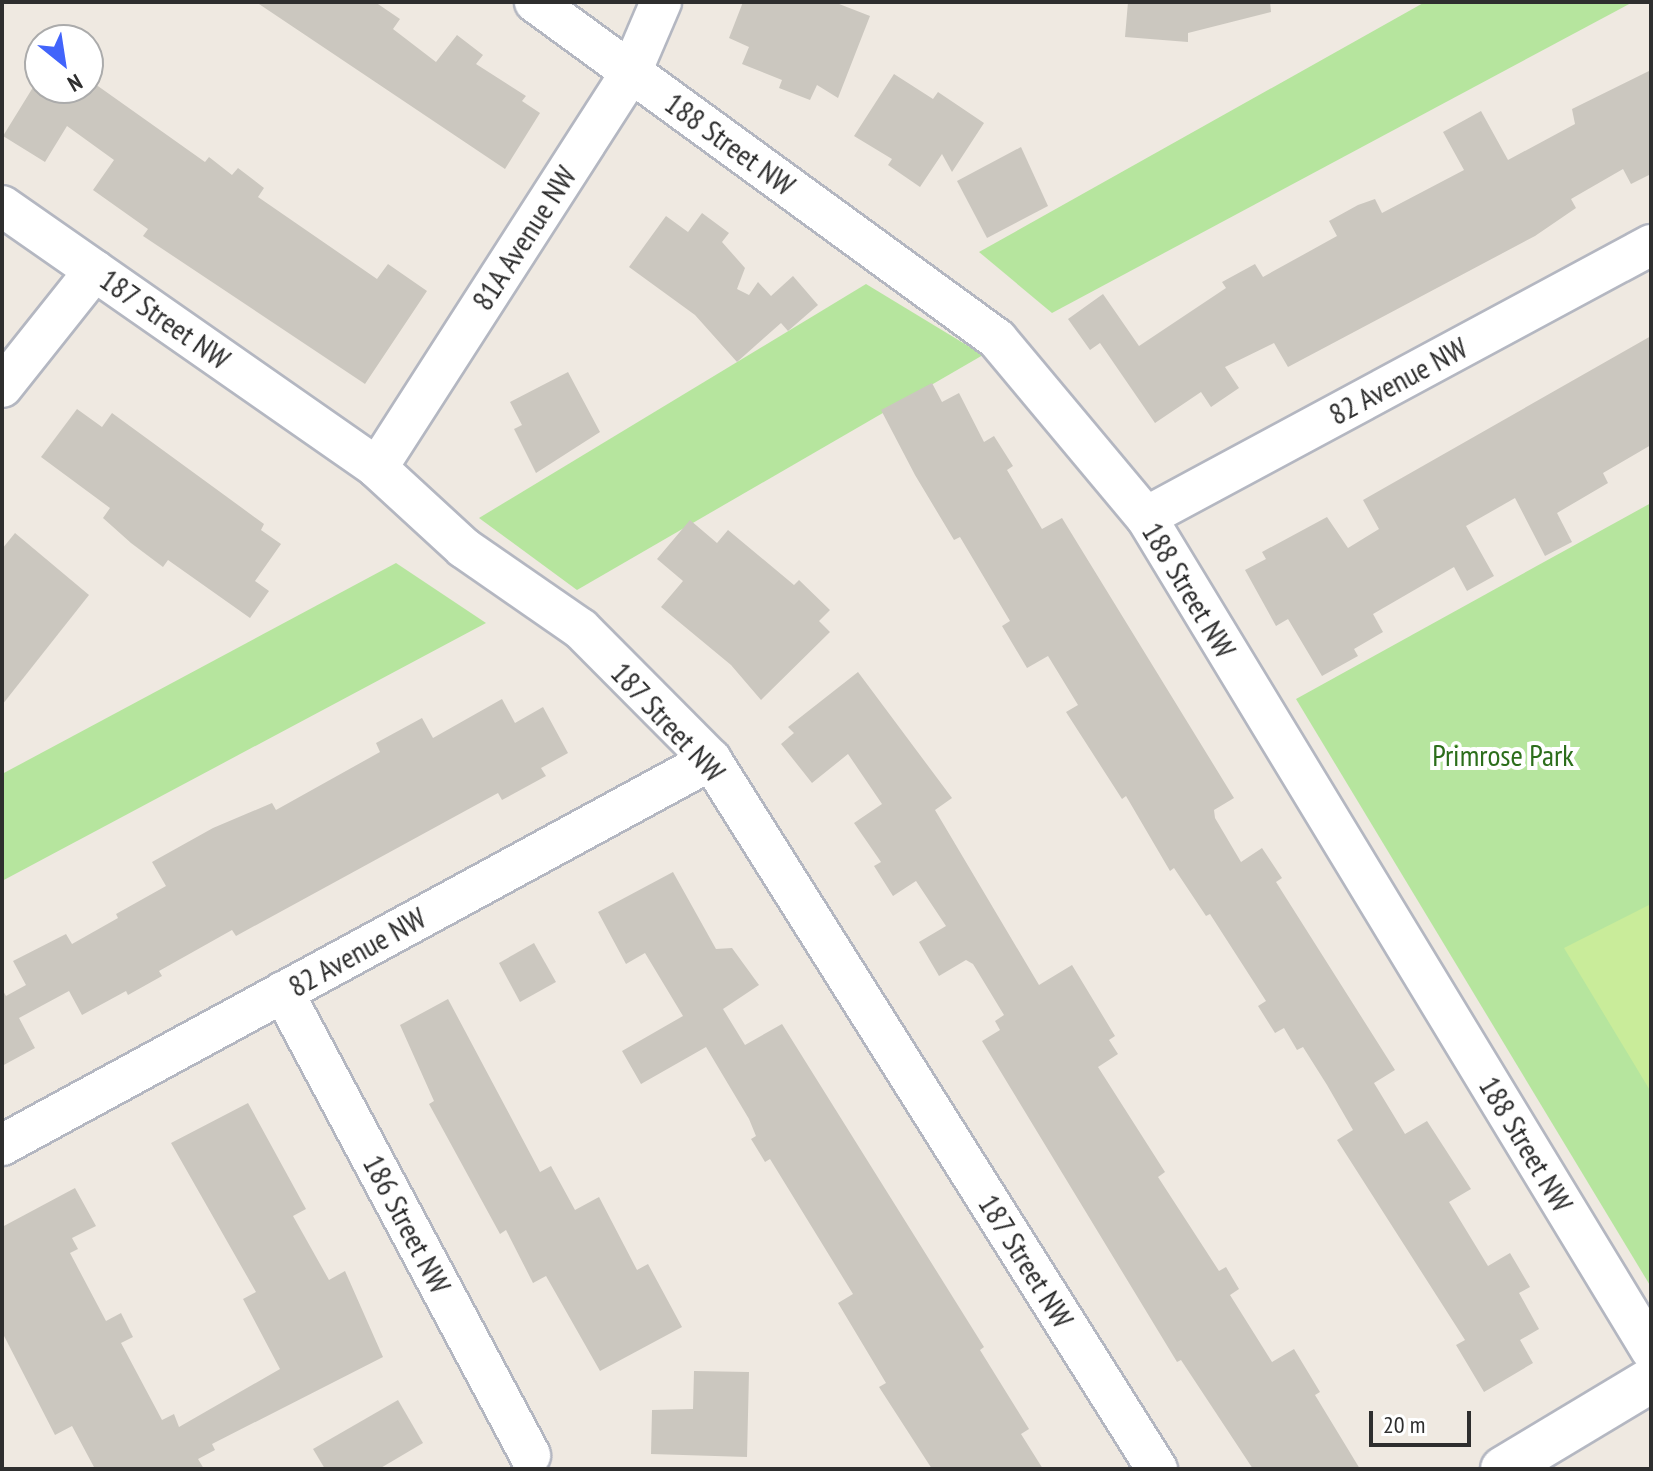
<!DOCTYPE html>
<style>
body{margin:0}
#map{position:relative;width:1653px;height:1471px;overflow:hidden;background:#efe9e1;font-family:"PT Sans Narrow",sans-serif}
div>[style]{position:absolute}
.green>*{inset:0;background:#b6e59e}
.pitch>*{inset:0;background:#c9ec9a}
.building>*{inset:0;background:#cbc7bf}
.roads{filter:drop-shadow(2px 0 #b4b7c1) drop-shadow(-2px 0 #b4b7c1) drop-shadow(0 2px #b4b7c1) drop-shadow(0 -2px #b4b7c1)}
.street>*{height:40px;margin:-20px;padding:0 20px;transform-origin:20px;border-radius:20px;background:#fff}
.secondary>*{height:44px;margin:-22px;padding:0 22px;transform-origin:22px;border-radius:22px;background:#fff}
span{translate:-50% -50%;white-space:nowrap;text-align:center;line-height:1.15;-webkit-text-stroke:8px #fff;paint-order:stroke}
.street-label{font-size:30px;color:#2e2e2e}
.park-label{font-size:30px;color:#2c6e1b}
.frame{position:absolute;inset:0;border:4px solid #2e2e2e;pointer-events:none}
.north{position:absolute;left:24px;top:24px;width:80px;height:80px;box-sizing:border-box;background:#fff;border:2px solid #ababab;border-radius:50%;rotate:150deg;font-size:22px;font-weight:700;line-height:32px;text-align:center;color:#2e2e2e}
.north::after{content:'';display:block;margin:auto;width:28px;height:36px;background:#4264fb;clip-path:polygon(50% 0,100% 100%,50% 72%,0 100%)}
.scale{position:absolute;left:1369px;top:1411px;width:102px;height:36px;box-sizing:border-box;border:4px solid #2e2e2e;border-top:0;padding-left:10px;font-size:24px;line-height:28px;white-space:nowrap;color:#2e2e2e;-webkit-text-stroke:6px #fff;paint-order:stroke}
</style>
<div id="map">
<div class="green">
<i style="clip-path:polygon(1425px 2px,1633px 2px,1052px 313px,979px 252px)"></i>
<i style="clip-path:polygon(866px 284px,983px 355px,577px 590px,479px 518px)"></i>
<i style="clip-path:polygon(1651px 503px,1651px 1287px,1296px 699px)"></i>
<i style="clip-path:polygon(396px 563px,486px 623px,2px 881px,2px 774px)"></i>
</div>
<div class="pitch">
<i style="clip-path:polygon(1651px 904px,1651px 1092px,1564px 948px)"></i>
</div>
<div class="building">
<i style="clip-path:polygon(256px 2px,375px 2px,400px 19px,393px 29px,436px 62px,457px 35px,483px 55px,476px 64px,526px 96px,522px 101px,540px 113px,505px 169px)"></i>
<i style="clip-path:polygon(743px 2px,834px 2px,870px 16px,838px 98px,817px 85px,810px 100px,779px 88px,782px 80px,742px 64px,749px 47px,729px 38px)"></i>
<i style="clip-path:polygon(1128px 2px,1270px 2px,1271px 12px,1188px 33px,1188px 42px,1125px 37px)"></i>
<i style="clip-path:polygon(1651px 70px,1651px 174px,1631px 184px,1623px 169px,1571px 199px,1576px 208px,1535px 236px,1288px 367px,1274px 343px,1225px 367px,1239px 388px,1211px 407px,1201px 392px,1155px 423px,1100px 343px,1090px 350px,1068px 319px,1103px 294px,1139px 346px,1226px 288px,1222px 282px,1255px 264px,1263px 277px,1337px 236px,1329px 221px,1358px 205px,1375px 199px,1382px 213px,1464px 170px,1443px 132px,1481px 111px,1508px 160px,1575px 124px,1572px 109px)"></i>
<i style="clip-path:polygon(894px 74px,933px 99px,938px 92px,984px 123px,952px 172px,942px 154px,920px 187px,888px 165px,892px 159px,854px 136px)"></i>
<i style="clip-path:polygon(40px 76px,40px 88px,88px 88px,88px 79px,205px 162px,209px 157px,232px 175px,238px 168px,264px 188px,258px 197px,377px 279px,388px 264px,427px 291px,365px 384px,143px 236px,148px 229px,93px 190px,114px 160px,67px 126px,45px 162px,3px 136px)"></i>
<i style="clip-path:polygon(1021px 147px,1048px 206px,987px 238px,957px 181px)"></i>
<i style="clip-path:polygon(702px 213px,729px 233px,722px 242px,745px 268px,737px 289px,749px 295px,758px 282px,771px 296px,793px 276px,818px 305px,788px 331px,781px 323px,737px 362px,695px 315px,629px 267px,666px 216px,688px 232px)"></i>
<i style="clip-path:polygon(1651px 336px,1651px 445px,1603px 473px,1608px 483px,1557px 513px,1572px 542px,1545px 556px,1515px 498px,1466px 526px,1494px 576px,1467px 591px,1454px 567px,1373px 614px,1383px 632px,1354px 649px,1358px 656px,1322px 676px,1288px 619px,1276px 626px,1245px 570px,1266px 559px,1262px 552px,1327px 517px,1348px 548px,1379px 529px,1363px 500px)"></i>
<i style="clip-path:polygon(568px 372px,600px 432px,536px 473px,514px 429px,522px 425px,510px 402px)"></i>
<i style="clip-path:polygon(932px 383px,942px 402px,959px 393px,984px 442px,994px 436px,1013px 466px,1007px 470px,1042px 529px,1062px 518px,1234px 798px,1214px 810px,1215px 818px,1241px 862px,1262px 848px,1282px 878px,1276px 882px,1395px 1070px,1374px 1083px,1405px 1134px,1427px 1121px,1471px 1189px,1449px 1202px,1488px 1266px,1510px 1253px,1530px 1287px,1519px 1293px,1539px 1329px,1520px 1340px,1533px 1363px,1484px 1392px,1456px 1345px,1465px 1340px,1337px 1140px,1353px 1130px,1327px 1085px,1303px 1047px,1297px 1050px,1284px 1028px,1275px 1033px,1258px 1006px,1266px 1001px,1210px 914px,1206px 916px,1174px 868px,1170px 871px,1126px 796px,1122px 799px,1066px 712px,1078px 705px,1048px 656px,1027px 668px,1002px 626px,1010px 621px,960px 537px,954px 540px,915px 475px,881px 410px)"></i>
<i style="clip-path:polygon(77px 409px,102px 427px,112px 413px,264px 524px,261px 530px,281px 544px,255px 581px,269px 591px,250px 618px,168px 560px,163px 567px,131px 543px,103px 518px,110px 508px,41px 457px)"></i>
<i style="clip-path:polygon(690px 520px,717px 543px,728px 530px,794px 585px,799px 580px,830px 610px,819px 621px,830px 632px,761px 700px,731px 665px,661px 607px,683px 581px,657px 559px)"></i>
<i style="clip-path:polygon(15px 533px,89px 595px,2px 705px,2px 549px)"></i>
<i style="clip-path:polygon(858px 672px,952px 798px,935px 810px,1039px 985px,1072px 965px,1115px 1036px,1109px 1040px,1118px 1054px,1098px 1067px,1165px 1172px,1158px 1177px,1219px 1271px,1226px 1267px,1239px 1289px,1230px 1295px,1272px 1362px,1294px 1349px,1320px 1392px,1315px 1395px,1360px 1469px,1253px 1469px,1181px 1360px,1177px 1362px,982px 1041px,1000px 1030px,995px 1021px,1004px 1015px,973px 964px,966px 960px,939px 976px,919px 942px,946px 926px,916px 881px,893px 896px,874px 866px,881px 862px,854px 823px,882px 804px,848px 754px,812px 783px,781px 744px,794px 733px,788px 727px)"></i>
<i style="clip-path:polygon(502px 699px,515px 723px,543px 707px,568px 753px,541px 768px,546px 776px,502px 800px,498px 793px,236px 936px,232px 930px,159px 971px,162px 976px,128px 995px,126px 991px,82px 1015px,69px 991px,19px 1018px,35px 1048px,2px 1066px,2px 989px,6px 996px,26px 985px,13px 961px,66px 934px,72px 944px,118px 918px,116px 914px,166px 886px,152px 862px,213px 828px,272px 803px,276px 810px,380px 752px,376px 743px,422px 718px,433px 738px)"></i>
<i style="clip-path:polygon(673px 872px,716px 949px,732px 948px,759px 985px,723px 1009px,745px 1045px,782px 1024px,984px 1347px,980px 1350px,1029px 1429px,1021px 1434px,1043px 1469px,932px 1469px,879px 1387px,886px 1383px,838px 1303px,853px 1294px,770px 1159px,765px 1162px,751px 1139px,756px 1136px,749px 1119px,706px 1047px,641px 1084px,622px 1051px,683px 1016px,645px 953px,626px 964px,598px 912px)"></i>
<i style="clip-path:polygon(534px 943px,556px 982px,520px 1002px,499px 963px)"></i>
<i style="clip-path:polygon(448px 999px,540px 1172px,551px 1166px,575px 1210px,599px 1197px,637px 1270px,648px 1264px,682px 1327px,600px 1371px,546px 1276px,533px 1283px,506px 1230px,500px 1234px,429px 1104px,434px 1101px,400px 1025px)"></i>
<i style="clip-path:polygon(248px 1103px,306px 1209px,293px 1216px,329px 1280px,345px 1271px,383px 1357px,212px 1444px,215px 1450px,198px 1459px,204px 1469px,95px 1469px,72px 1426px,55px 1435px,2px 1332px,2px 1227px,75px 1188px,96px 1226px,72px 1238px,78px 1249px,70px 1253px,106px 1321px,121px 1313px,133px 1337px,121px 1343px,162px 1420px,174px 1414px,179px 1427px,280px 1369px,243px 1299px,256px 1292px,171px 1143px)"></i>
<i style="clip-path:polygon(694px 1371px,749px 1372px,747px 1457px,651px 1454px,652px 1410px,693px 1409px)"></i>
<i style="clip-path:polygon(398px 1400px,423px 1443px,379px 1469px,325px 1469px,313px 1449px)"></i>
</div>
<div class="roads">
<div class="street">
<i style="left:535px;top:2px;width:572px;rotate:36.11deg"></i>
<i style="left:997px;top:339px;width:232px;rotate:50.1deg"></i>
<i style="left:1146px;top:517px;width:974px;rotate:58.77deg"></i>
<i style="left:2px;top:206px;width:457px;rotate:34.9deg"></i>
<i style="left:377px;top:468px;width:118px;rotate:42.6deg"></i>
<i style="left:464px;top:548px;width:142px;rotate:34.7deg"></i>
<i style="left:581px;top:629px;width:185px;rotate:45.2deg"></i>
<i style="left:711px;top:760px;width:838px;rotate:57.83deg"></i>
<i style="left:2px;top:387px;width:149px;rotate:-51.5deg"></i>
<i style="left:377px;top:468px;width:470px;rotate:-57.3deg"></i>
<i style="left:631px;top:72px;width:76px;rotate:-66.8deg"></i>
<i style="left:1146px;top:517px;width:574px;rotate:-28.31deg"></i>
<i style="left:283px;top:992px;width:525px;rotate:61.92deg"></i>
<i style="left:2px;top:1145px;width:807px;rotate:-28.5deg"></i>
</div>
<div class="secondary">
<i style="left:1503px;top:1469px;width:173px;rotate:-31deg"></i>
</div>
</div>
<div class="street-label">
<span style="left:730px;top:144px;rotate:36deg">188 Street NW</span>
<span style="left:524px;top:238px;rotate:-57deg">81A Avenue NW</span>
<span style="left:165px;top:319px;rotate:35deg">187 Street NW</span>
<span style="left:1398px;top:381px;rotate:-28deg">82 Avenue NW</span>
<span style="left:1189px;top:590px;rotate:59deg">188 Street NW</span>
<span style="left:668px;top:722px;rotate:47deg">187 Street NW</span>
<span style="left:357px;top:952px;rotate:-29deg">82 Avenue NW</span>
<span style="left:1526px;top:1144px;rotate:59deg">188 Street NW</span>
<span style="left:407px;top:1224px;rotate:62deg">186 Street NW</span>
<span style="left:1026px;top:1261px;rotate:58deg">187 Street NW</span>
</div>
<div class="park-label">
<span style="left:1503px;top:755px">Primrose Park</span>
</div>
<div class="frame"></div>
<div class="north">N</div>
<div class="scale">20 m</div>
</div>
